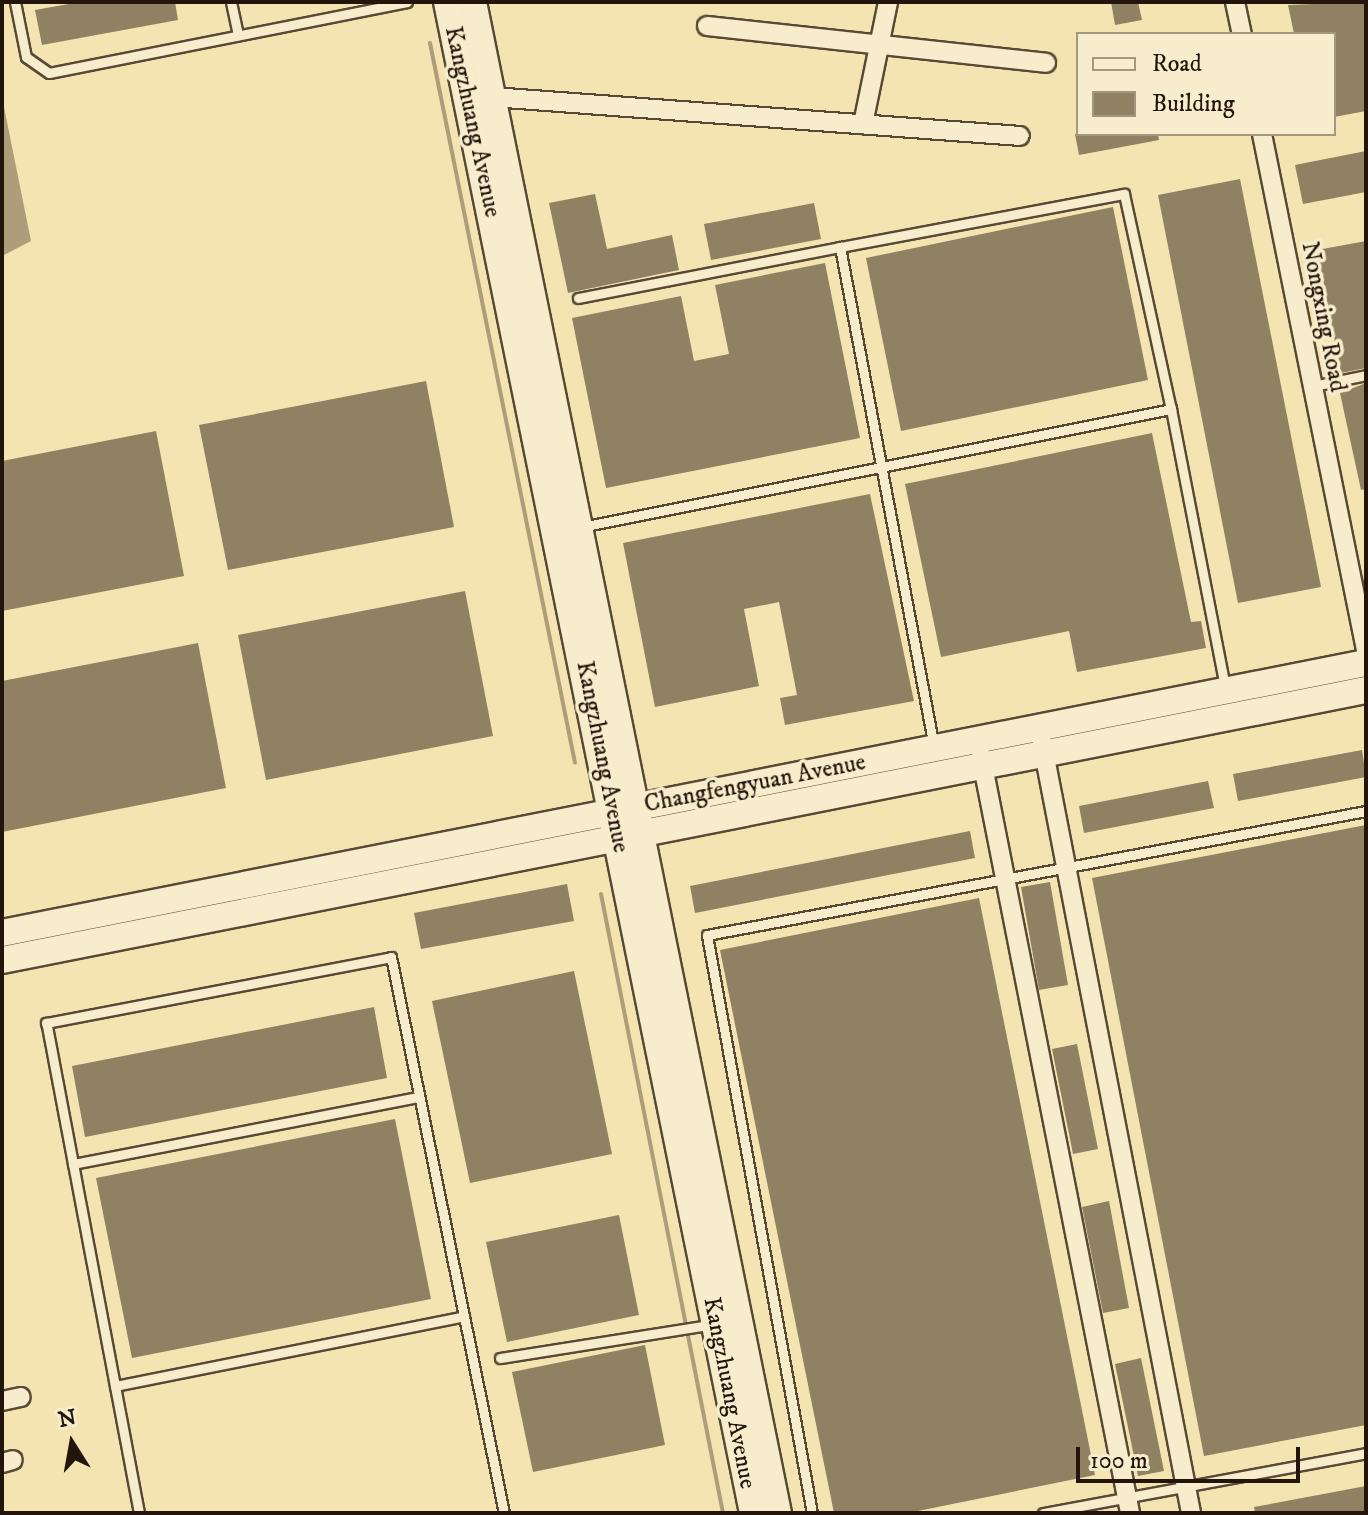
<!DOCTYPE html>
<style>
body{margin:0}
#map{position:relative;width:1368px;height:1515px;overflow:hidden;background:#f3e4b1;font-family:"IM FELL DW Pica",serif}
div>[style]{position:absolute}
.water>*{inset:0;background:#ad9e79}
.stream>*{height:4px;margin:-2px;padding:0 2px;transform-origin:2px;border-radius:2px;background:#ad9e79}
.building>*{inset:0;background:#908162}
.roads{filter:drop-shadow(2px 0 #584935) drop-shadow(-2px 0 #584935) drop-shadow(0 2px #584935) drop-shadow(0 -2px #584935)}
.lane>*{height:9px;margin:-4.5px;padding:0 4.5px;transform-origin:4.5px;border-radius:4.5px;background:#f7edcc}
.street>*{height:18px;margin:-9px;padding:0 9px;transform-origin:9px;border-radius:9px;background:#f7edcc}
.secondary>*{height:26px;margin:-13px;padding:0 13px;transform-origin:13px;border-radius:13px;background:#f7edcc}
span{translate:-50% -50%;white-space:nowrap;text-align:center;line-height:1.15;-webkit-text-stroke:7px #f7edcc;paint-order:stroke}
.street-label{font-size:24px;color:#24150c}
.frame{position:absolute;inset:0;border:4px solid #24150c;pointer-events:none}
.legend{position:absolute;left:1076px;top:32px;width:260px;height:104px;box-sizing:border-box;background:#f7edcc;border:2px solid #a3977f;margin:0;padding:10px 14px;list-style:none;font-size:24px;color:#24150c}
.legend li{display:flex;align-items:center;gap:16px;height:40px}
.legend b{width:40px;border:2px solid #a3977f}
.north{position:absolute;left:32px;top:1403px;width:80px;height:80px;-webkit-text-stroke:6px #f7edcc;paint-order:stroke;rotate:349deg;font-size:22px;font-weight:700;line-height:32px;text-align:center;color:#24150c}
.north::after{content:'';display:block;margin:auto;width:28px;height:36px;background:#24150c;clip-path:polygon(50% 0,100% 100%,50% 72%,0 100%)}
.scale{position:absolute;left:1076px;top:1447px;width:224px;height:36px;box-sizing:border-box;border:4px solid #24150c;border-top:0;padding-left:10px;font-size:24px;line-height:28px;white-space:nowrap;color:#24150c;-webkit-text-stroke:6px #f7edcc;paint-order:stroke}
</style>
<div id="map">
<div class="water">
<i style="clip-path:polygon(2px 97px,31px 241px,2px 256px)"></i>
</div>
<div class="stream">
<i style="left:430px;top:43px;width:734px;rotate:78.61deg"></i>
<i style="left:601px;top:894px;width:631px;rotate:78.85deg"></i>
</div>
<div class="building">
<i style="clip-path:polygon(80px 2px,175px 2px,178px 20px,42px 45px,35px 10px)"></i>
<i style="clip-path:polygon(1111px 2px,1138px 2px,1142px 20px,1115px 25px)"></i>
<i style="clip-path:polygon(1366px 2px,1366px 111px,1334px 117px,1334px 34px,1294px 34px,1288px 5px)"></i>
<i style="clip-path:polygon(1075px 134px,1158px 134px,1159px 140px,1079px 155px)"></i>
<i style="clip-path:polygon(1366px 151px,1366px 192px,1303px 204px,1295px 165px)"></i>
<i style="clip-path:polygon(1240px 179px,1321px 587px,1238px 603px,1158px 195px)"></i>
<i style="clip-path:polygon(595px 194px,607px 249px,672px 235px,679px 270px,568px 293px,549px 203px)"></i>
<i style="clip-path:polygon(814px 203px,821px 239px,711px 260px,704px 224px)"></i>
<i style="clip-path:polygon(1113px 207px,1148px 380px,901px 431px,866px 258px)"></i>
<i style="clip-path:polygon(1366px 241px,1366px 368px,1341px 373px,1317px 250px)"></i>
<i style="clip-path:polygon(825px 263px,860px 438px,606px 488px,572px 318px,681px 296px,694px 361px,729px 354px,715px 285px)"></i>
<i style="clip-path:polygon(426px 381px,454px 527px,228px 570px,199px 425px)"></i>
<i style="clip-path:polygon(1366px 383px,1366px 489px,1361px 490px,1340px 393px)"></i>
<i style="clip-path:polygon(156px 431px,184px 576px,2px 611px,2px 461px)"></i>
<i style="clip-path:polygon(1152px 433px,1191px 622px,1201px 621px,1206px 648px,1077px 672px,1069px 631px,941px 657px,905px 484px)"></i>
<i style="clip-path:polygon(870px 494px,914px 701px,785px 725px,780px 698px,797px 695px,779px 602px,744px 609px,759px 686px,655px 707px,623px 543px)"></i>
<i style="clip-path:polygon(465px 591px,493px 736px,266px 780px,238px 635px)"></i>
<i style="clip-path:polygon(198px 643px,226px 788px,2px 832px,2px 681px)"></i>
<i style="clip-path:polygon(1362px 750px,1366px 777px,1238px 801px,1233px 774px)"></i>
<i style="clip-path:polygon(1208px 781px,1214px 808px,1084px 833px,1079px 806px)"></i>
<i style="clip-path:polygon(1366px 825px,1366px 1425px,1204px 1456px,1092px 878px)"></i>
<i style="clip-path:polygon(970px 831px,975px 858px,695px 913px,690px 886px)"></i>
<i style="clip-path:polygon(1050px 882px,1068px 985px,1039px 990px,1021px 887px)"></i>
<i style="clip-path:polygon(567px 884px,574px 921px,421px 949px,414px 913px)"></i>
<i style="clip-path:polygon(979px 898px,1095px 1475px,908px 1513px,834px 1513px,720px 950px)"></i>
<i style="clip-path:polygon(574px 971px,612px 1154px,470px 1183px,432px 1001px)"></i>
<i style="clip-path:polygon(374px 1007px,387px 1078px,85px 1137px,72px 1066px)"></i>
<i style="clip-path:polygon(1077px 1044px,1098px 1149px,1073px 1154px,1052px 1049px)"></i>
<i style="clip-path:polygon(395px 1119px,431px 1299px,132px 1358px,96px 1178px)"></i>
<i style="clip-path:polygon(1109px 1201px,1129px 1308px,1103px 1313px,1082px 1207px)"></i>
<i style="clip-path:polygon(619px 1215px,639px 1315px,507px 1342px,486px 1242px)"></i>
<i style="clip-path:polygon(645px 1345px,665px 1445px,533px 1472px,512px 1372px)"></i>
<i style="clip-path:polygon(1141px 1358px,1164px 1471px,1138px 1476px,1115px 1364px)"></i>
<i style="clip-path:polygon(1366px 1486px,1366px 1513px,1255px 1513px,1254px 1507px)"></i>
</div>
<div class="roads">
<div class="lane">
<i style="left:15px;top:2px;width:56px;rotate:78.7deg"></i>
<i style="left:26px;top:57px;width:28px;rotate:35deg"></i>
<i style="left:49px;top:73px;width:365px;rotate:-11.2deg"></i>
<i style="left:231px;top:2px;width:34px;rotate:78deg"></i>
<i style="left:578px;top:298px;width:267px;rotate:-11deg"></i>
<i style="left:1313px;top:386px;width:54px;rotate:-11.7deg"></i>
<i style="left:581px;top:527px;width:602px;rotate:-11.31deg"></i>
<i style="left:1171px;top:409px;width:284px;rotate:79deg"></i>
<i style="left:934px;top:747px;width:509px;rotate:-100.65deg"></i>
<i style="left:840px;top:247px;width:289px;rotate:-10.6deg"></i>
<i style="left:1124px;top:194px;width:220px;rotate:77.7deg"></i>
<i style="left:73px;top:1164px;width:352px;rotate:-11deg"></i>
<i style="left:500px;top:1358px;width:217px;rotate:-9deg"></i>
<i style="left:115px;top:1386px;width:356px;rotate:-11.3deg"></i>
<i style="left:139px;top:1513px;width:499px;rotate:-100.7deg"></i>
<i style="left:46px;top:1023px;width:351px;rotate:-10.8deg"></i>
<i style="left:391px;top:957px;width:567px;rotate:78.51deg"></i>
<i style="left:812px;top:1513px;width:587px;rotate:-100.3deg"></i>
<i style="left:707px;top:935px;width:671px;rotate:-10.66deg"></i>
<i style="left:1043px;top:1513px;width:329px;rotate:-10.5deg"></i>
</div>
<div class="street">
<i style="left:1235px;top:2px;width:33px;rotate:78deg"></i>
<i style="left:707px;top:26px;width:341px;rotate:6.2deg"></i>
<i style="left:492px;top:97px;width:529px;rotate:4.22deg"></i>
<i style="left:863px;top:124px;width:125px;rotate:-78.4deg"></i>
<i style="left:1262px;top:134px;width:526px;rotate:78.6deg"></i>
<i style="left:1042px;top:742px;width:785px;rotate:79.06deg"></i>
<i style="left:981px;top:756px;width:772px;rotate:78.86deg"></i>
<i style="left:2px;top:1401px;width:19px;rotate:-12deg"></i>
<i style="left:2px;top:1463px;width:11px;rotate:-15deg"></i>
</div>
<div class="secondary">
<i style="left:447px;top:2px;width:1542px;rotate:78.55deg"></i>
<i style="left:473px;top:2px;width:1541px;rotate:78.59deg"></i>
<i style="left:2px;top:933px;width:1390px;rotate:-11.2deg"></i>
<i style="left:2px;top:960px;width:1390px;rotate:-11.2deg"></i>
</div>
</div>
<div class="street-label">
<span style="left:472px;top:122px;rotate:78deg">Kangzhuang Avenue</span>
<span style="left:1323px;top:317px;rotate:79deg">Nongxing Road</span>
<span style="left:602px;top:757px;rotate:79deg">Kangzhuang Avenue</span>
<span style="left:755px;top:784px;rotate:-11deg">Changfengyuan Avenue</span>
<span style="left:729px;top:1393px;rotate:79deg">Kangzhuang Avenue</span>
</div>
<div class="frame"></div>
<ul class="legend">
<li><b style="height:10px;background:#f7edcc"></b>Road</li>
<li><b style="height:22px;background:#908162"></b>Building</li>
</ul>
<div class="north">N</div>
<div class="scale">100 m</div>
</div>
